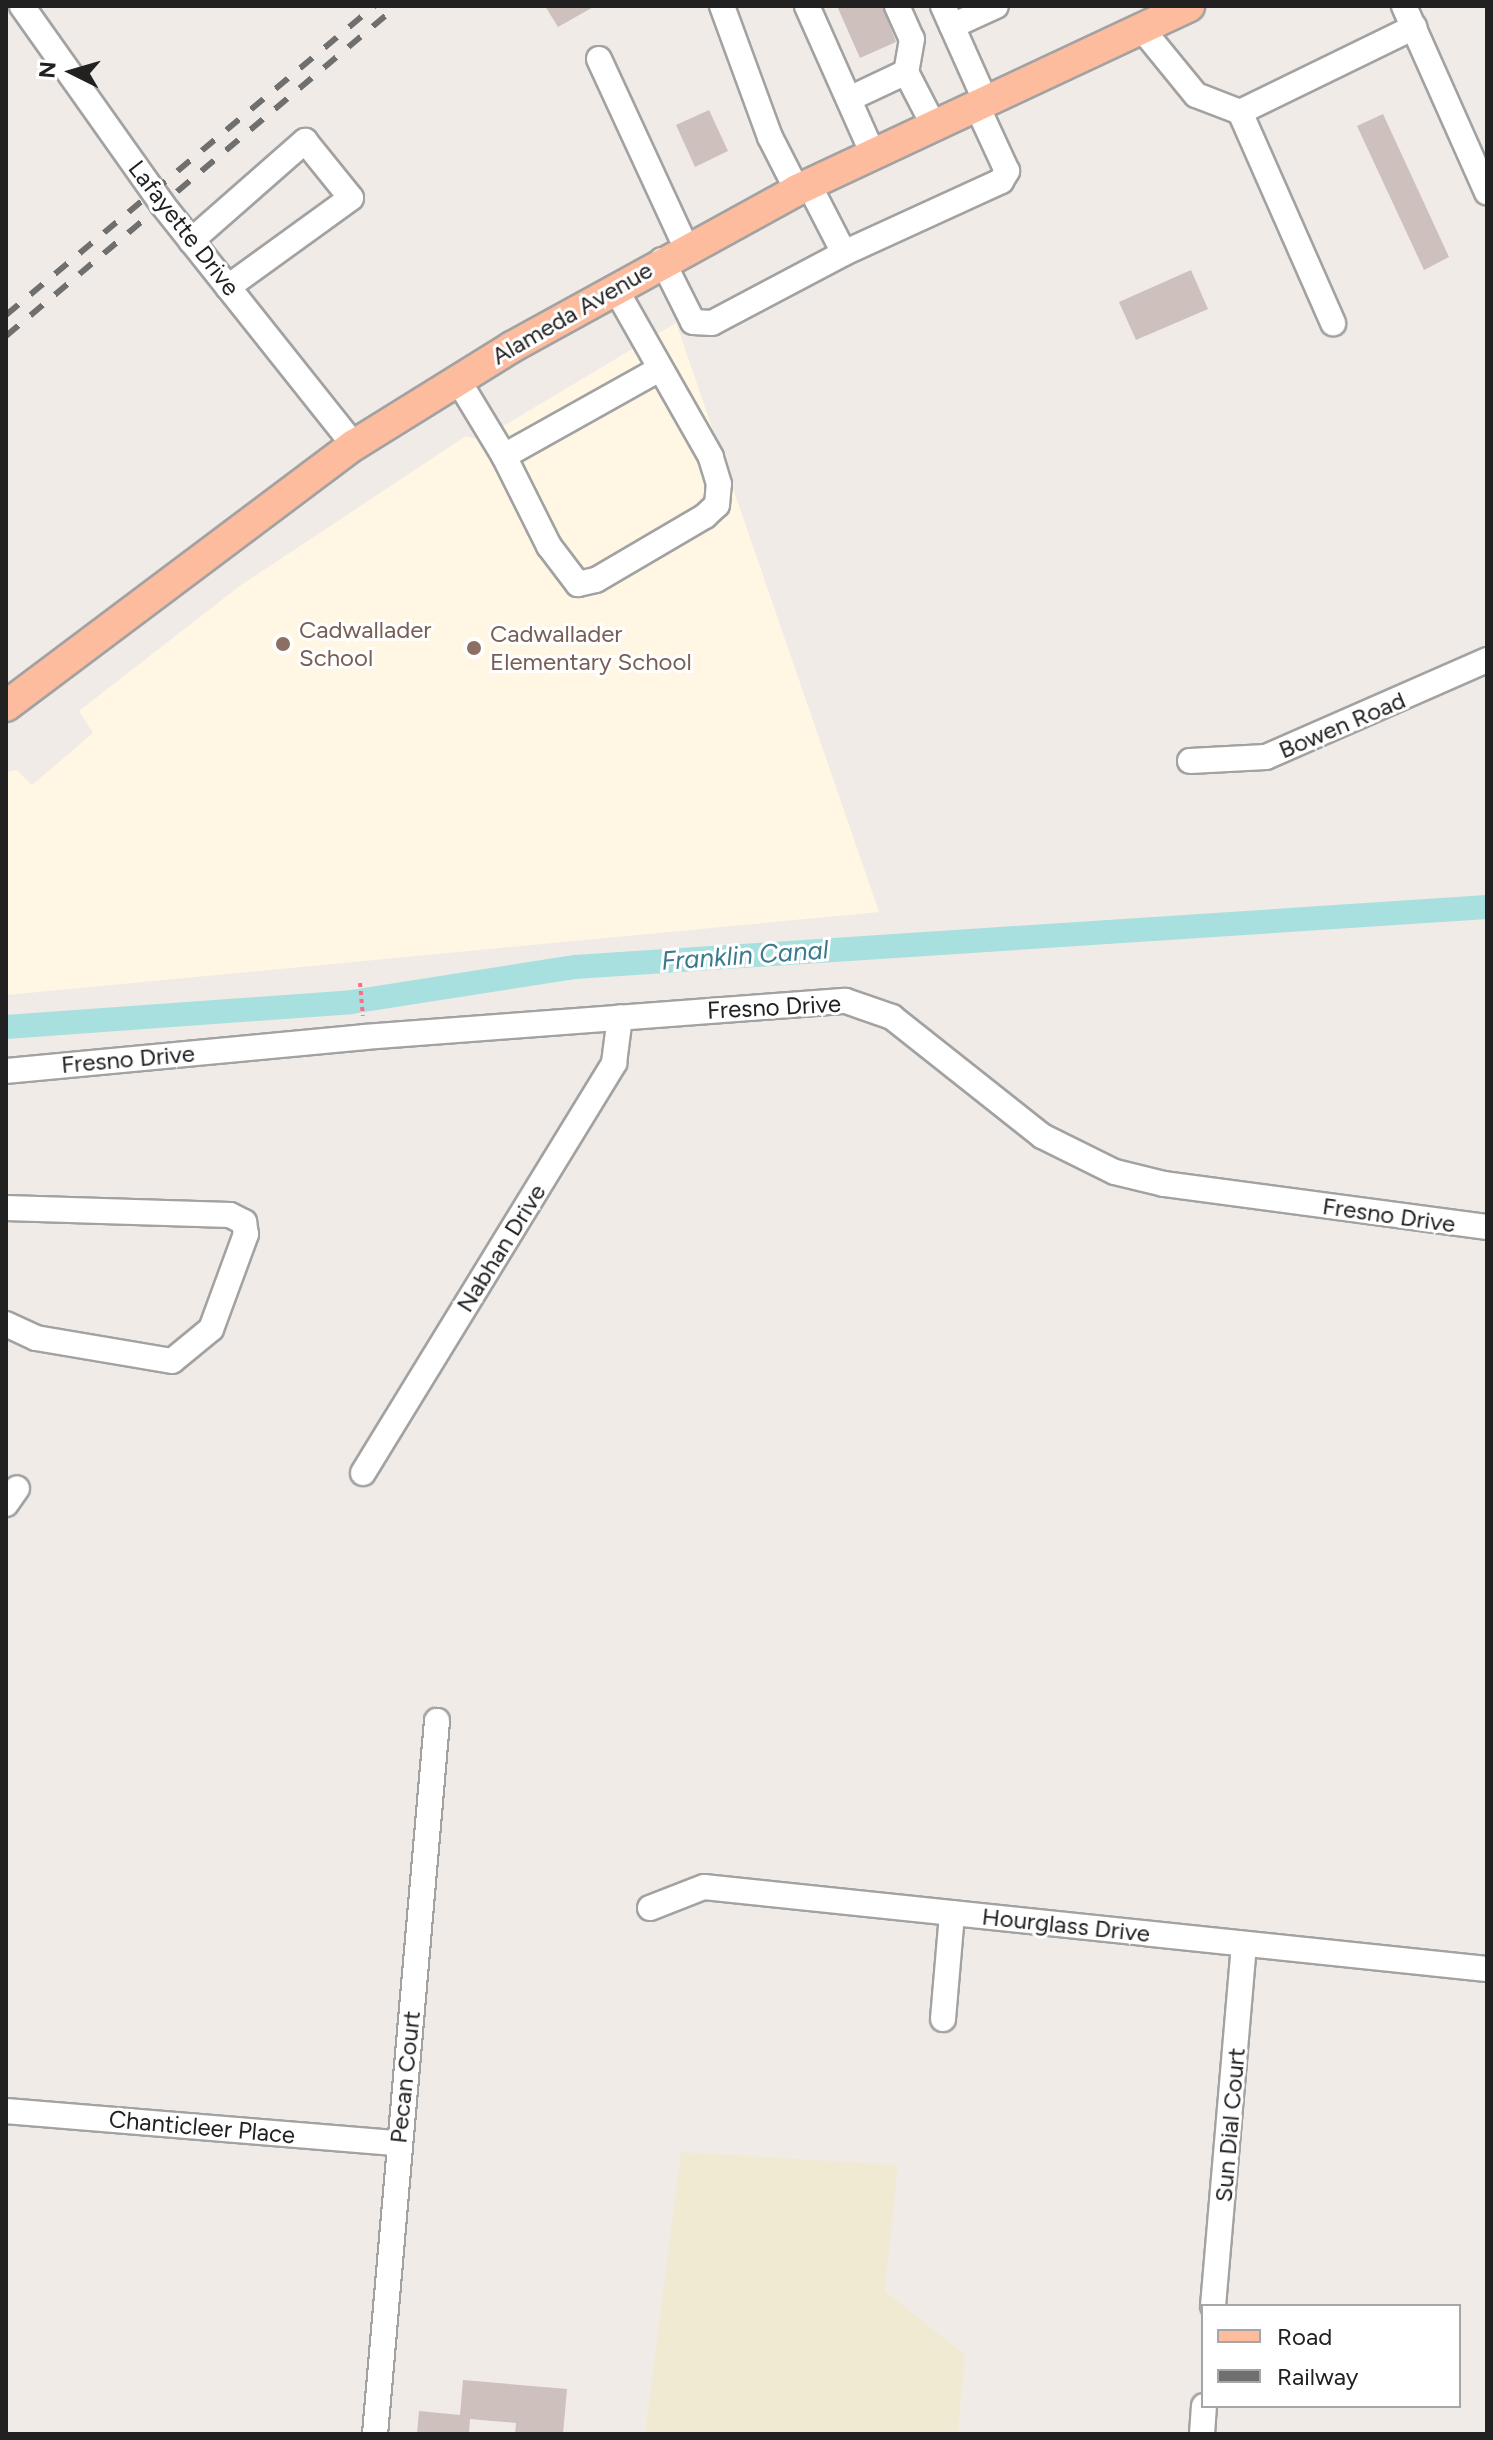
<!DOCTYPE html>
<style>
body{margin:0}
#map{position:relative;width:1493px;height:2440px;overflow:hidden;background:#f1ebe7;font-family:Figtree,sans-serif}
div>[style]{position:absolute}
.education>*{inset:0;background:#fff7e3}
.farmland>*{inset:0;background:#f0ead3}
.canal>*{height:24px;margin:-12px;padding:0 12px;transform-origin:12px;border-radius:12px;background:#a7e0de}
.building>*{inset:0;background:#cec0bd}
.path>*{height:4px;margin-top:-2px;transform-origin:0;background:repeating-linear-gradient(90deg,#fe6c84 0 4px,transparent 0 8px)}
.roads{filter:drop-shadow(2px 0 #a2a2a2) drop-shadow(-2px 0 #a2a2a2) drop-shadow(0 2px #a2a2a2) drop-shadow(0 -2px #a2a2a2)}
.minor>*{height:24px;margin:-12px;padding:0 12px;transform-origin:12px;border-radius:12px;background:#fff}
.major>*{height:30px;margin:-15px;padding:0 15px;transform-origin:15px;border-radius:15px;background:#febc9f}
.rail>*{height:6px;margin-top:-3px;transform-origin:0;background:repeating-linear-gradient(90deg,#6f6f6f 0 16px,transparent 0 32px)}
.dots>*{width:22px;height:22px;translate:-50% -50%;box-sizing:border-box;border:4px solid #fff;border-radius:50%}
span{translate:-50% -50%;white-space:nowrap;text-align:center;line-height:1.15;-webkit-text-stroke:6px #fff;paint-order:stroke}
.street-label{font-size:24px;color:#212121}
.education-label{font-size:24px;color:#785e54}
.left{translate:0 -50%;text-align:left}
.water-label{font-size:26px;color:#3b798c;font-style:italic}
.frame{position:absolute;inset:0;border:8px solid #212121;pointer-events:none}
.legend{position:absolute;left:1201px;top:2304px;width:260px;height:104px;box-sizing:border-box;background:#fff;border:2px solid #a6a6a6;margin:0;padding:10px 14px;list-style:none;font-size:24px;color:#212121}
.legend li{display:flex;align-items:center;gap:16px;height:40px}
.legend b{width:40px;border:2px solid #a6a6a6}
.north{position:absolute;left:32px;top:32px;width:80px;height:80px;-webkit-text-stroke:6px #fff;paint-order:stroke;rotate:275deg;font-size:22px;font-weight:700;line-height:32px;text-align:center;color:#212121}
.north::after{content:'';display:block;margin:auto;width:28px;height:36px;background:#212121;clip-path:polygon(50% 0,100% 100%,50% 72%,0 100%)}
</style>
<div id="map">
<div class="education">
<i style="clip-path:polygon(676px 323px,879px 912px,6px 995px,6px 772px,17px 770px,32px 785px,93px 733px,79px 711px,241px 585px,466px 436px,480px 440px)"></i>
</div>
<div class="farmland">
<i style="clip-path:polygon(681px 2152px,898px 2165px,885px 2291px,965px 2355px,958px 2434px,645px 2434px)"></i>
</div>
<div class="canal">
<i style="left:6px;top:1027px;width:346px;rotate:-4.1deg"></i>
<i style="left:351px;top:1002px;width:227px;rotate:-8.9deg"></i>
<i style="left:575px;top:967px;width:914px;rotate:-3.76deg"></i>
</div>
<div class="building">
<i style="clip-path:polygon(545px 6px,595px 6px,558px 27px)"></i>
<i style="clip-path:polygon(837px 6px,882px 6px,896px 42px,860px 58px)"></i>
<i style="clip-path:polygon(709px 110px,728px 151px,695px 167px,676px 125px)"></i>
<i style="clip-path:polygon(1383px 114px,1449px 257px,1424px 270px,1357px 126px)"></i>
<i style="clip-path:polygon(1191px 270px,1208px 309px,1136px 340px,1119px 302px)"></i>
<i style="clip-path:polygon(463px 2380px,567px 2389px,563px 2434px,515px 2434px,516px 2423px,470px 2419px,469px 2434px,417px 2434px,419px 2411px,460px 2415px)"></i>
</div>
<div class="path">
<i style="left:360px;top:983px;width:33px;rotate:85deg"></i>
</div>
<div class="roads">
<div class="minor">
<i style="left:22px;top:6px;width:242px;rotate:54.7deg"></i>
<i style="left:162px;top:204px;width:308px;rotate:51.5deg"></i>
<i style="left:722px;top:6px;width:140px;rotate:69.9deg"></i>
<i style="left:770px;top:137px;width:59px;rotate:63deg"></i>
<i style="left:807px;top:6px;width:162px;rotate:66deg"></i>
<i style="left:897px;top:6px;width:36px;rotate:66deg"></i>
<i style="left:912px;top:39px;width:34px;rotate:100deg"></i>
<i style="left:943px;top:6px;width:105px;rotate:65.9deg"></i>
<i style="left:1404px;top:6px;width:204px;rotate:66deg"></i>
<i style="left:952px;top:26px;width:48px;rotate:-24.4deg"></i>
<i style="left:1142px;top:29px;width:85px;rotate:50.7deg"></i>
<i style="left:1196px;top:95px;width:47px;rotate:21.1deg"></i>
<i style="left:1240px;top:112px;width:231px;rotate:66.2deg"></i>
<i style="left:599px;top:59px;width:207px;rotate:65.2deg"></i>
<i style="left:849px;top:99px;width:63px;rotate:-25.3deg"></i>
<i style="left:906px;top:72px;width:61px;rotate:62.6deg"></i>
<i style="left:1240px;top:112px;width:194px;rotate:-26deg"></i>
<i style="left:191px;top:241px;width:152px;rotate:-41.3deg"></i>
<i style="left:305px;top:141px;width:73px;rotate:51.1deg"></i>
<i style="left:351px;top:198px;width:152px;rotate:144.1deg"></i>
<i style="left:844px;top:253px;width:173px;rotate:-24.6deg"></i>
<i style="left:1001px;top:181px;width:12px;rotate:-59deg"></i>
<i style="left:1007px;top:171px;width:72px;rotate:-114.8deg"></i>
<i style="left:662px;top:260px;width:69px;rotate:63.4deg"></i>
<i style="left:693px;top:322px;width:19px;rotate:3deg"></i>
<i style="left:712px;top:323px;width:149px;rotate:-27.9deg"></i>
<i style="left:844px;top:253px;width:76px;rotate:-117.2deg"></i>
<i style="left:458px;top:380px;width:89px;rotate:58.8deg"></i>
<i style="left:504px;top:456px;width:101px;rotate:63.4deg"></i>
<i style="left:549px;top:546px;width:48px;rotate:52.7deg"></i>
<i style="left:578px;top:584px;width:18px;rotate:-13deg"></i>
<i style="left:596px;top:580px;width:126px;rotate:-30.4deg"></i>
<i style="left:705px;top:516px;width:16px;rotate:-43deg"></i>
<i style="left:717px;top:505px;width:21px;rotate:-85deg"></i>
<i style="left:719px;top:484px;width:28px;rotate:-107deg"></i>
<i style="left:711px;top:457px;width:194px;rotate:-119.6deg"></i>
<i style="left:504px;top:456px;width:176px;rotate:-29.2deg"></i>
<i style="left:1190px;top:761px;width:76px;rotate:-3deg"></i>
<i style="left:1266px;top:757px;width:241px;rotate:-23.7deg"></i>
<i style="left:6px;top:1071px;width:360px;rotate:-5.4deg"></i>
<i style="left:364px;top:1037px;width:483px;rotate:-4.3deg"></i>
<i style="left:846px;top:1001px;width:49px;rotate:19.2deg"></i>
<i style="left:892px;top:1017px;width:191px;rotate:38.4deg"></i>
<i style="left:1042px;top:1136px;width:81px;rotate:26.3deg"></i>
<i style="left:1115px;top:1172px;width:50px;rotate:13.8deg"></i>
<i style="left:1164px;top:1184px;width:326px;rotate:7.6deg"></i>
<i style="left:6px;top:1208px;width:224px;rotate:1.8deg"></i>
<i style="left:230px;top:1215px;width:16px;rotate:27deg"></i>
<i style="left:244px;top:1222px;width:12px;rotate:81deg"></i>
<i style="left:246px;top:1234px;width:101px;rotate:110.2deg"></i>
<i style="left:211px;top:1329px;width:50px;rotate:140.6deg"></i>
<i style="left:172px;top:1361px;width:138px;rotate:-170.4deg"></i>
<i style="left:36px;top:1338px;width:33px;rotate:-155deg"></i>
<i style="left:363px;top:1473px;width:481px;rotate:-58.5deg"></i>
<i style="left:614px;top:1063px;width:46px;rotate:-82.6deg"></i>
<i style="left:6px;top:1504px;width:19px;rotate:-55deg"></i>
<i style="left:650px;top:1908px;width:58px;rotate:-21.3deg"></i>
<i style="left:704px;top:1887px;width:787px;rotate:5.98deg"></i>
<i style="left:943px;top:2019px;width:106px;rotate:-85.1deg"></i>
<i style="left:6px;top:2111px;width:393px;rotate:4.7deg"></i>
<i style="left:1213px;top:2306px;width:363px;rotate:-85.1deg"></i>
<i style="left:375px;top:2434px;width:716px;rotate:-85.03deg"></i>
<i style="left:1202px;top:2434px;width:28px;rotate:-86deg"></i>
</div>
<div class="major">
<i style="left:6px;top:706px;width:435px;rotate:-36.9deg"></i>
<i style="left:354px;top:445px;width:186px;rotate:-31.8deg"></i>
<i style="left:512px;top:347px;width:325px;rotate:-28.8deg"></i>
<i style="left:797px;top:190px;width:433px;rotate:-25.1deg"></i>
</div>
</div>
<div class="rail">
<i style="left:6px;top:315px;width:481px;rotate:-40deg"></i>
<i style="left:6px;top:336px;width:512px;rotate:-40.16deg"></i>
</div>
<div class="dots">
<i style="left:283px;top:644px;background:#8d6e63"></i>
<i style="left:474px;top:648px;background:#8d6e63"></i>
</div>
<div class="street-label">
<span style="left:184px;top:228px;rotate:52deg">Lafayette Drive</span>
<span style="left:572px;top:313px;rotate:-30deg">Alameda Avenue</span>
<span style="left:1342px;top:725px;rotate:-23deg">Bowen Road</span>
<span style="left:774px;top:1007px;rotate:-3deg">Fresno Drive</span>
<span style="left:128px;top:1059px;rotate:-5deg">Fresno Drive</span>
<span style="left:1389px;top:1215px;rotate:8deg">Fresno Drive</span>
<span style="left:501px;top:1248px;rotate:-58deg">Nabhan Drive</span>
<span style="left:1066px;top:1925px;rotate:6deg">Hourglass Drive</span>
<span style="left:405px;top:2077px;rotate:-84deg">Pecan Court</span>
<span style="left:1230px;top:2125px;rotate:-85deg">Sun Dial Court</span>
<span style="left:202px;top:2127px;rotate:5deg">Chanticleer Place</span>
</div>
<div class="education-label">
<span class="left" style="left:299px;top:644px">Cadwallader<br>School</span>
<span class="left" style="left:490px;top:648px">Cadwallader<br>Elementary School</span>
</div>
<div class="water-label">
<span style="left:745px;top:956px;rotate:-4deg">Franklin Canal</span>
</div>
<div class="frame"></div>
<ul class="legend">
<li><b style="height:10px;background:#febc9f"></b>Road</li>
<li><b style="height:10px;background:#6f6f6f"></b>Railway</li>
</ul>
<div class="north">N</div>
</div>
